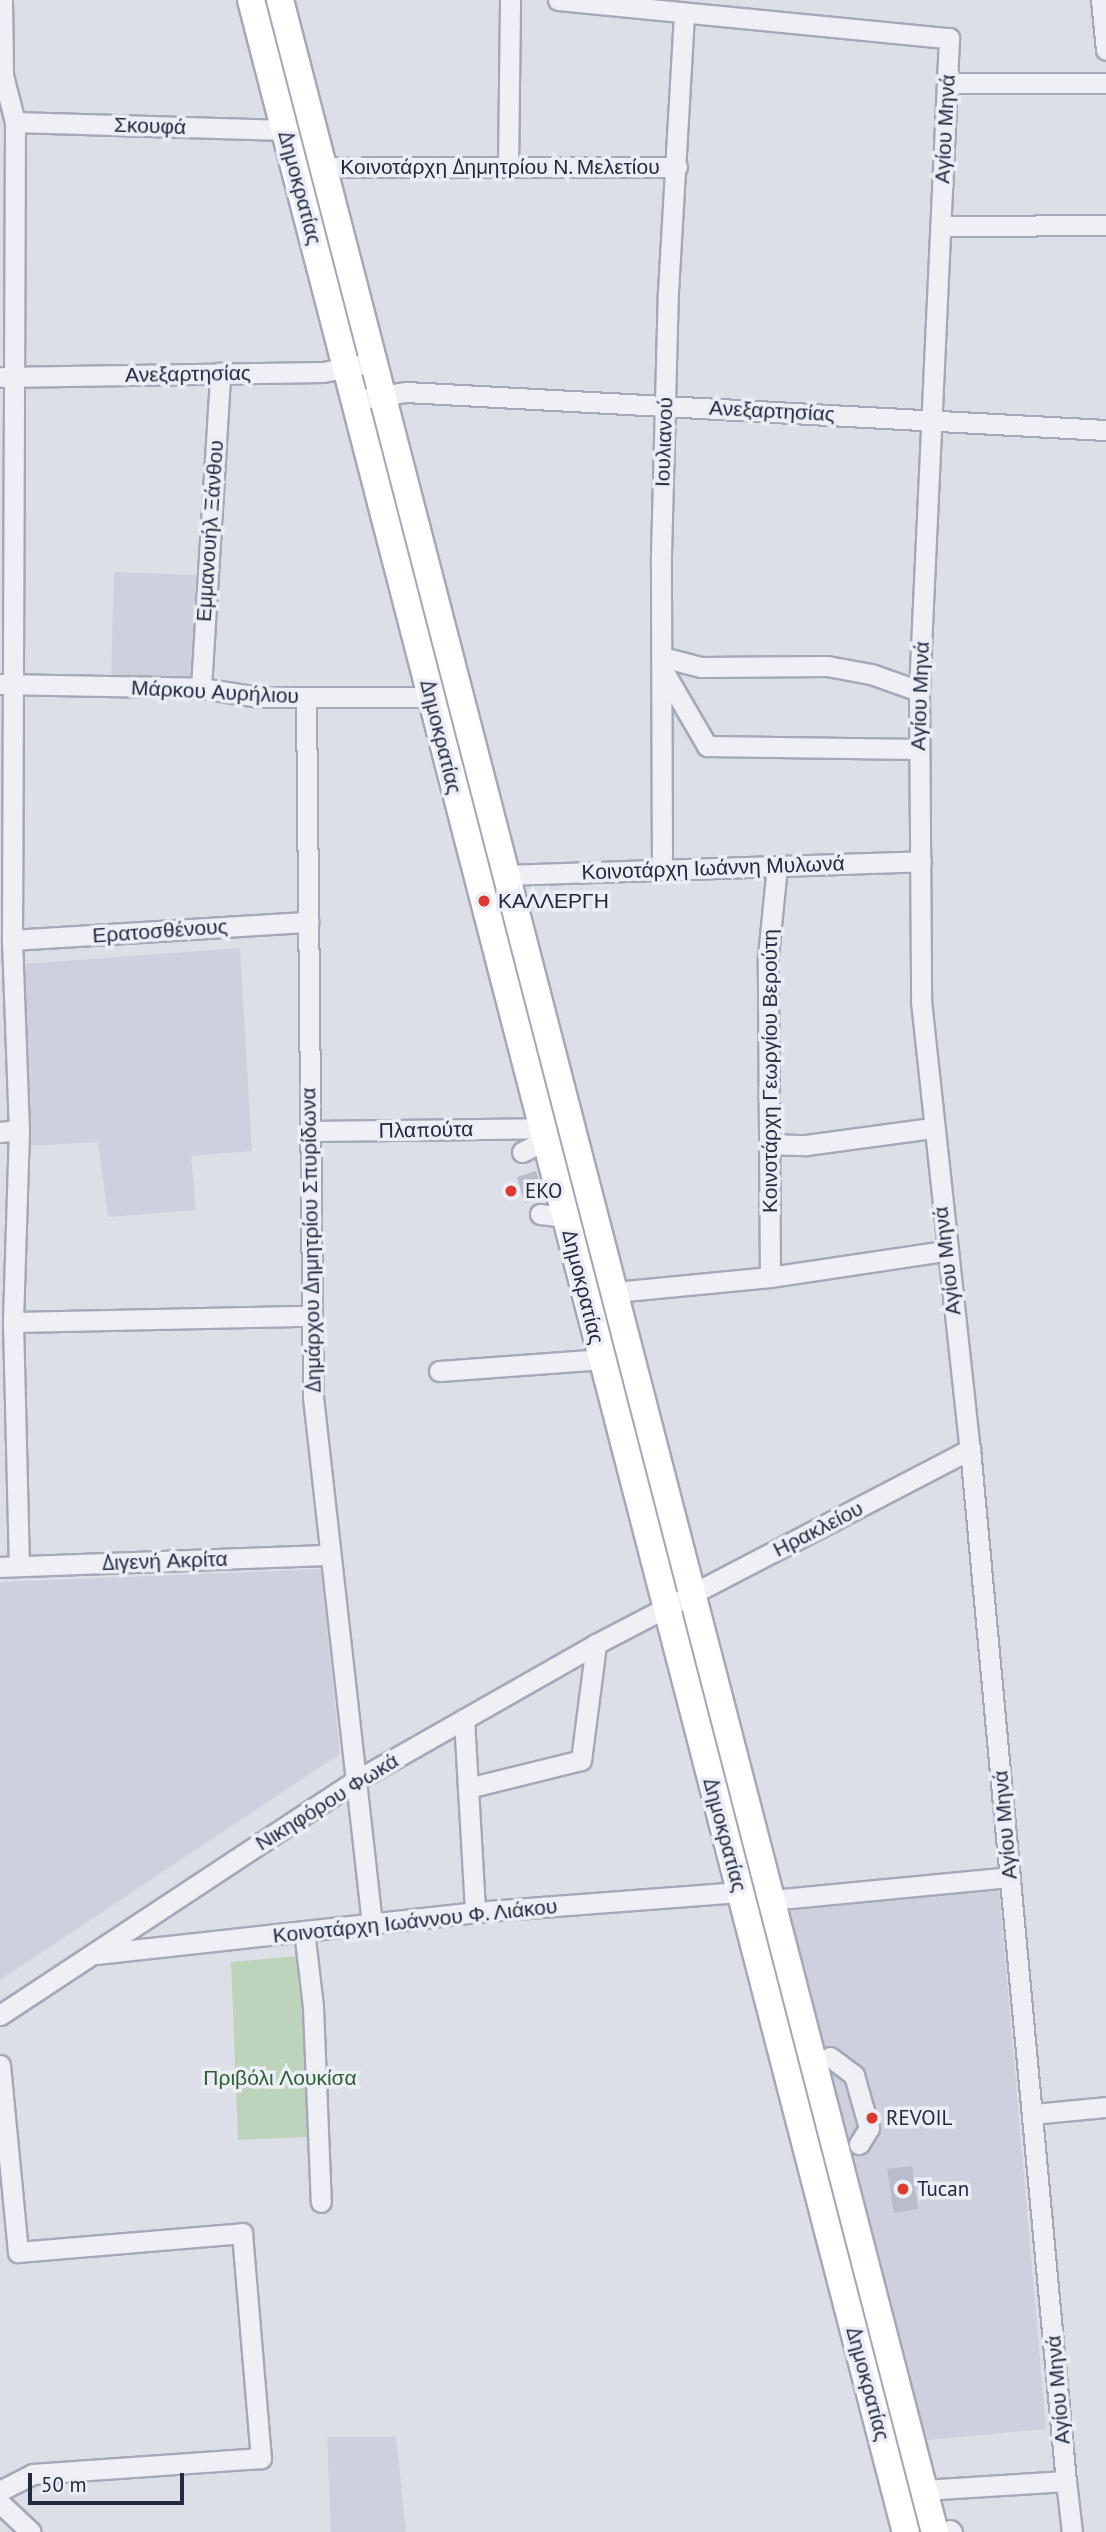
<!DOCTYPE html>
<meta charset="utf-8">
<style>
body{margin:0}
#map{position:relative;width:1106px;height:2532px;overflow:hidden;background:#dcdfe8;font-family:"PT Sans",sans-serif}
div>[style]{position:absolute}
.built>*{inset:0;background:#ced1dd}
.green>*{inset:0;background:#bed3bc}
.building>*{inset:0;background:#b9bccb}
.roads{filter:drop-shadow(2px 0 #a5a8b6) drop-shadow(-2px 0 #a5a8b6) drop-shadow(0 2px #a5a8b6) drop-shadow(0 -2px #a5a8b6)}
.minor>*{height:19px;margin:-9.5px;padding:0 9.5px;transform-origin:9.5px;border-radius:9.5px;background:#eff0f6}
.major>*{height:26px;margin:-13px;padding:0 13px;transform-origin:13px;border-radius:13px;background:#fff}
.dots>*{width:19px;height:19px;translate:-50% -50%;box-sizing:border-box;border:4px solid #eceef6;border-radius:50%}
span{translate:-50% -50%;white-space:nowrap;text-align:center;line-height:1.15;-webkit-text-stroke:7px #eceef6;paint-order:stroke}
.street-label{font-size:21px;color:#242940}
.poi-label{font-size:21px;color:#242940}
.left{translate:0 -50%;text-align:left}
.park-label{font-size:21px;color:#305d31}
.scale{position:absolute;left:28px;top:2473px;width:156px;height:32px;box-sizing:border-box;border:4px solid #242940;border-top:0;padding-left:9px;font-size:21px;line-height:24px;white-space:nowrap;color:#242940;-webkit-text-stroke:5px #eceef6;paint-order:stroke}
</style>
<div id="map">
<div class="built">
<i style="clip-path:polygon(114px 572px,196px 575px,192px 682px,111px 680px)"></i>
<i style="clip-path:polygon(240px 948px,252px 1151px,191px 1156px,196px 1210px,108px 1217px,98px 1142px,29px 1146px,23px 964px)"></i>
<i style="clip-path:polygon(321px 1569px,340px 1754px,0 1980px,0 1582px)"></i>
<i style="clip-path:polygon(999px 1889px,1046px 2429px,917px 2441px,781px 1908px)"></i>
<i style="clip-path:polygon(327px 2437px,396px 2437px,406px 2532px,331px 2532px)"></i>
</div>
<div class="green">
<i style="clip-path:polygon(320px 1954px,326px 2136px,238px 2140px,231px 1962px)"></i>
</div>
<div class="building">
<i style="clip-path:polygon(536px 1171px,544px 1197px,524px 1203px,517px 1177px)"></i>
<i style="clip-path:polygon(912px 2166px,918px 2209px,894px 2213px,887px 2169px)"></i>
</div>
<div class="roads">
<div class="minor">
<i style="left:2px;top:0;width:75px;rotate:89.2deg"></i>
<i style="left:3px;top:75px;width:49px;rotate:75.7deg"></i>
<i style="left:15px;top:122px;width:818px;rotate:90.21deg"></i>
<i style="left:12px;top:940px;width:190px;rotate:87.9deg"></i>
<i style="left:19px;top:1130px;width:192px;rotate:91.8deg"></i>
<i style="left:13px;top:1322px;width:244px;rotate:88.6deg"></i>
<i style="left:558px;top:0;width:393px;rotate:5.6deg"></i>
<i style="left:949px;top:38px;width:654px;rotate:92.63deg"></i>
<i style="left:919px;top:691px;width:310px;rotate:89.6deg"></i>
<i style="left:921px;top:1001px;width:451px;rotate:83.8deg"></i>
<i style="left:970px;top:1449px;width:1036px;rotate:84.69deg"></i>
<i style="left:1101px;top:0;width:50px;rotate:84.3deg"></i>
<i style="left:947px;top:83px;width:159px"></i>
<i style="left:15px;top:122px;width:270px;rotate:1.7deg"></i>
<i style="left:324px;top:167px;width:353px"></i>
<i style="left:508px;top:167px;width:167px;rotate:-89.3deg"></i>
<i style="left:941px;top:226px;width:165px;rotate:-0.3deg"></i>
<i style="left:2px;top:377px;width:321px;rotate:-0.9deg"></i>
<i style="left:323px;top:372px;width:52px;rotate:-11.1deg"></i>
<i style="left:355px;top:400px;width:52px;rotate:-8.9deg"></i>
<i style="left:406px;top:392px;width:701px;rotate:3.11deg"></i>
<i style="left:662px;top:657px;width:40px;rotate:14.4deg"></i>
<i style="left:701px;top:667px;width:126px;rotate:-0.5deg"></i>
<i style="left:827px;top:666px;width:45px;rotate:10.3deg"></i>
<i style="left:871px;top:674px;width:51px;rotate:19.5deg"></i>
<i style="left:664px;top:672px;width:86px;rotate:59.8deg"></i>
<i style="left:707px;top:746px;width:211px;rotate:0.8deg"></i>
<i style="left:0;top:684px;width:201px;rotate:1.1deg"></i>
<i style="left:201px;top:688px;width:59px;rotate:8.8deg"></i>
<i style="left:259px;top:697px;width:172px"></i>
<i style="left:201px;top:688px;width:316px;rotate:-86.5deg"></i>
<i style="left:306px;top:697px;width:700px;rotate:89.43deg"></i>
<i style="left:313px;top:1397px;width:530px;rotate:83.61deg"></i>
<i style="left:662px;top:870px;width:315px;rotate:-90.2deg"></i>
<i style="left:661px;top:555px;width:263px;rotate:-88.5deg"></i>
<i style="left:668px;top:292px;width:278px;rotate:-86.7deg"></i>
<i style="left:506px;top:875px;width:415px;rotate:-1.9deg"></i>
<i style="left:12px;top:940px;width:297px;rotate:-3.5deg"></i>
<i style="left:310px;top:1131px;width:232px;rotate:-0.7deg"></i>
<i style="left:0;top:1132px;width:19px;rotate:-6deg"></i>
<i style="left:769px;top:1144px;width:37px;rotate:2deg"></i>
<i style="left:806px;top:1145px;width:127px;rotate:-7.7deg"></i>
<i style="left:522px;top:1152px;width:27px;rotate:-27deg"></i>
<i style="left:540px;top:1214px;width:26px;rotate:7deg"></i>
<i style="left:770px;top:1277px;width:321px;rotate:-90.4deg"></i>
<i style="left:768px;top:956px;width:90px;rotate:-84.3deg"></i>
<i style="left:615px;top:1292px;width:156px;rotate:-5.5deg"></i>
<i style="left:770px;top:1277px;width:177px;rotate:-8.5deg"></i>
<i style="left:13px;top:1322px;width:298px;rotate:-1.2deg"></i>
<i style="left:439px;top:1371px;width:162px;rotate:-4.2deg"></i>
<i style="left:0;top:1567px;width:330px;rotate:-2.1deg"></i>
<i style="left:464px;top:1719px;width:193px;rotate:86.7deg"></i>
<i style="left:468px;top:1788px;width:116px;rotate:-13.9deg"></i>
<i style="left:581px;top:1760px;width:117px;rotate:-82.6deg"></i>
<i style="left:771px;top:1900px;width:240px;rotate:-5.5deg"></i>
<i style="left:304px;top:1931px;width:77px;rotate:83.2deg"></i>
<i style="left:313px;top:2007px;width:195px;rotate:87.7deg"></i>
<i style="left:96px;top:1954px;width:381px;rotate:-6.3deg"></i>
<i style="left:475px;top:1912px;width:266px;rotate:-4.3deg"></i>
<i style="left:0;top:2015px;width:425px;rotate:-33.4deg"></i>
<i style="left:355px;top:1781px;width:277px;rotate:-29.6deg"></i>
<i style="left:596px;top:1644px;width:422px;rotate:-27.5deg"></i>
<i style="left:830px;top:2057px;width:30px;rotate:37deg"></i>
<i style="left:854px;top:2075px;width:55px;rotate:74.2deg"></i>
<i style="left:869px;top:2128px;width:19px;rotate:122deg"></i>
<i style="left:0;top:2065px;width:188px;rotate:84.5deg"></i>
<i style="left:18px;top:2252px;width:225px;rotate:-4.8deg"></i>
<i style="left:242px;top:2233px;width:226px;rotate:85.2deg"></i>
<i style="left:261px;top:2458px;width:229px;rotate:176deg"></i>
<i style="left:33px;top:2474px;width:37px;rotate:153deg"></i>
<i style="left:1033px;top:2114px;width:73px;rotate:-5.5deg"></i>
<i style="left:923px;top:2490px;width:143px;rotate:-3.6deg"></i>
<i style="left:1066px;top:2481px;width:51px;rotate:83.3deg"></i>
<i style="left:0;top:2503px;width:42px;rotate:43.1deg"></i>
<i style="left:950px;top:2530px;width:3px;rotate:45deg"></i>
</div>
<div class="major">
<i style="left:251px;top:0;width:2615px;rotate:75.5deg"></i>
<i style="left:280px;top:0;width:2615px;rotate:75.5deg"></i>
</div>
</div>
<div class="dots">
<i style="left:484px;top:901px;background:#db3b33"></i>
<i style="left:511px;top:1191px;background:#db3b33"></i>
<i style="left:872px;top:2118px;background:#db3b33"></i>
<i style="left:903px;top:2189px;background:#db3b33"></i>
</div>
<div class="street-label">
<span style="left:150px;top:126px;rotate:2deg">Σκουφά</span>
<span style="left:945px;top:129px;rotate:-87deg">Αγίου Μηνά</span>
<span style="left:500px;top:167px">Κοινοτάρχη Δημητρίου Ν. Μελετίου</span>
<span style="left:300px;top:188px;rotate:75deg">Δημοκρατίας</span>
<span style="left:188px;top:374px;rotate:-1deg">Ανεξαρτησίας</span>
<span style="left:772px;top:411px;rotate:3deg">Ανεξαρτησίας</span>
<span style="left:664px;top:442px;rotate:-88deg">Ιουλιανού</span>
<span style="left:210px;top:531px;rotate:-86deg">Εμμανουήλ Ξάνθου</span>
<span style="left:215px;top:692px;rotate:3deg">Μάρκου Αυρήλιου</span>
<span style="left:920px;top:696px;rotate:-88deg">Αγίου Μηνά</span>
<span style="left:441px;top:737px;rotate:76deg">Δημοκρατίας</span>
<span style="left:713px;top:868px;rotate:-2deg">Κοινοτάρχη Ιωάννη Μυλωνά</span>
<span style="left:160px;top:931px;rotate:-4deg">Ερατοσθένους</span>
<span style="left:770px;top:1071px;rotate:-90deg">Κοινοτάρχη Γεωργίου Βερούτη</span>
<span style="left:426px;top:1130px;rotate:-1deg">Πλαπούτα</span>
<span style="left:311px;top:1240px;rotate:-91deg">Δημάρχου Δημητρίου Σπυρίδωνα</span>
<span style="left:947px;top:1261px;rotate:-97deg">Αγίου Μηνά</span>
<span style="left:583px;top:1287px;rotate:76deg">Δημοκρατίας</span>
<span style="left:818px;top:1529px;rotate:-27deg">Ηρακλείου</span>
<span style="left:165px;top:1561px;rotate:-2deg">Διγενή Ακρίτα</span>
<span style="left:327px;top:1802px;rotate:-32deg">Νικηφόρου Φωκά</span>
<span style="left:1005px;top:1825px;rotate:-95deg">Αγίου Μηνά</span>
<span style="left:725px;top:1835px;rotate:75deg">Δημοκρατίας</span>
<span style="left:415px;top:1921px;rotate:-6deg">Κοινοτάρχη Ιωάννου Φ. Λιάκου</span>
<span style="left:868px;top:2384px;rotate:75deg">Δημοκρατίας</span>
<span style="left:1058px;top:2390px;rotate:-95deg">Αγίου Μηνά</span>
</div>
<div class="poi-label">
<span class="left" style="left:498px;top:901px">ΚΑΛΛΕΡΓΗ</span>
<span class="left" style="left:525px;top:1191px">EKO</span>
<span class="left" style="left:886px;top:2118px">REVOIL</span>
<span class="left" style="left:917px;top:2189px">Tucan</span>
</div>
<div class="park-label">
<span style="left:280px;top:2078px">Πριβόλι Λουκίσα</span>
</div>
<div class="scale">50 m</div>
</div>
